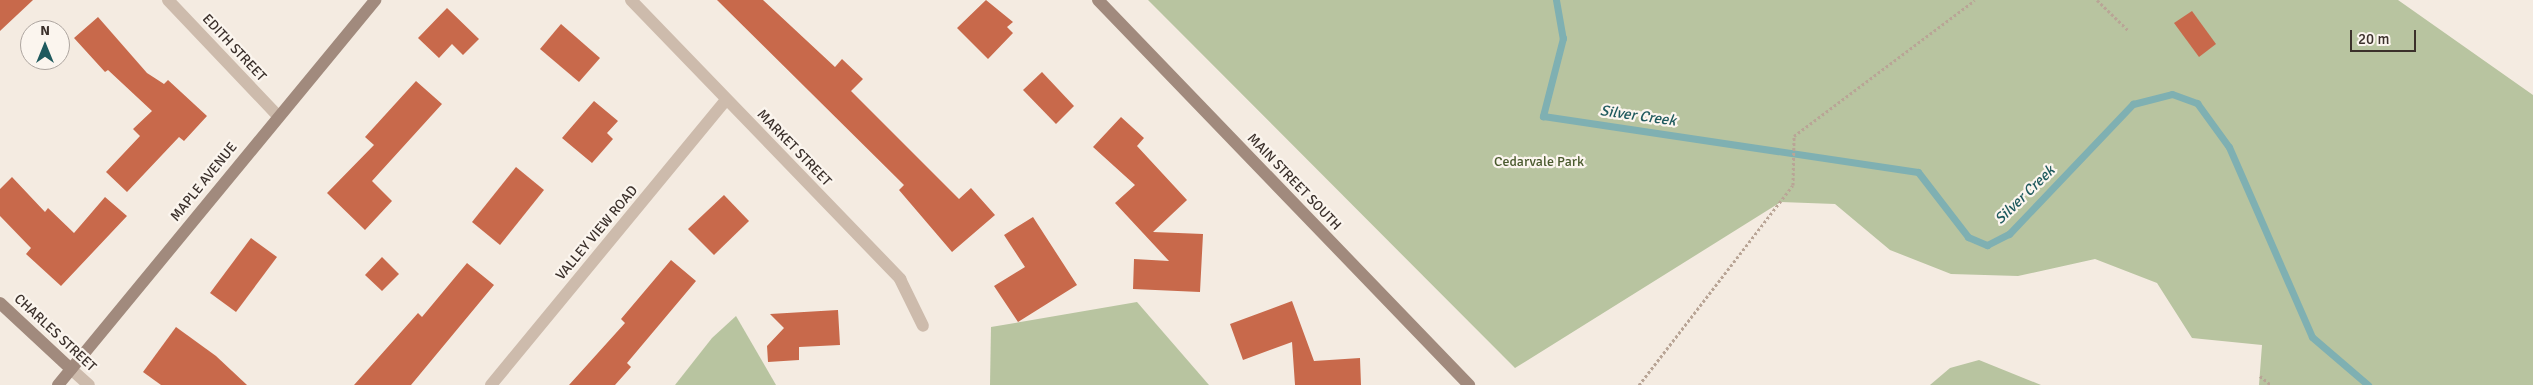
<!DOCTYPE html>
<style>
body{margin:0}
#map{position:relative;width:2533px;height:385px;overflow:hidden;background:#f4ebe1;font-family:Signika,sans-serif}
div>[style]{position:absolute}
.green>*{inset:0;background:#b8c4a0}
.stream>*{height:7px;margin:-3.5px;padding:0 3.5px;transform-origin:3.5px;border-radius:3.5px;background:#7fb0b2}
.building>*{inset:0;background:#c8694b}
.path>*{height:3px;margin-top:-1.5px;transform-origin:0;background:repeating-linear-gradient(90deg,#b9a596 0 2.5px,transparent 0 5px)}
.street>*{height:12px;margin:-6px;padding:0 6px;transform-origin:6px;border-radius:6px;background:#cdbbac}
.secondary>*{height:12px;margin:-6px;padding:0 6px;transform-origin:6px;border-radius:6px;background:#a18a7d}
span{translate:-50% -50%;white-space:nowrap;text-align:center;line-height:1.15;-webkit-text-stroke:4.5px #fbf5ee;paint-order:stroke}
.street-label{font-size:14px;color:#3b302b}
.park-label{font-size:14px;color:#4a5a2e}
.water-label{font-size:15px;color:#1f5a5e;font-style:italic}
.north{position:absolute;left:20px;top:20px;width:50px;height:50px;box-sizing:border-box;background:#fbf5ee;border:1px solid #aea6a0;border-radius:50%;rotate:0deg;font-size:14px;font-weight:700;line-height:20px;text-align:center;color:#3b302b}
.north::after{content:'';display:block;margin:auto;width:18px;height:22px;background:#1f5a5e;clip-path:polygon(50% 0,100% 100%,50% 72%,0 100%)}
.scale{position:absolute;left:2350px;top:30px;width:66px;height:22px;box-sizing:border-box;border:2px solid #3b302b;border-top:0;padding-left:6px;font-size:15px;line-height:18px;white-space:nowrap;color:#3b302b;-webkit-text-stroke:4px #fbf5ee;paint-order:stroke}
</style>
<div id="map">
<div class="green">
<i style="clip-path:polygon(1148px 0,2398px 0,2533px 95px,2533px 385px,2259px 385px,2262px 345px,2192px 338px,2157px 283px,2095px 259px,2018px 276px,1951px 274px,1890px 250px,1835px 204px,1781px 202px,1515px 368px)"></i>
<i style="clip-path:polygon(1137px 302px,1209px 385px,990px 385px,991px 327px)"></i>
<i style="clip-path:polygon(736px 316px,776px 385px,675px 385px,712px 338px)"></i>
<i style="clip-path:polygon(1979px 360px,2041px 385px,1930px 385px,1950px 368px)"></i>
</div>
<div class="stream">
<i style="left:1556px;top:0;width:39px;rotate:80deg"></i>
<i style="left:1563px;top:38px;width:81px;rotate:104.4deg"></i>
<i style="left:1543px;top:116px;width:379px;rotate:8.5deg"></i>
<i style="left:1918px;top:172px;width:82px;rotate:52.4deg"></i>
<i style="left:1968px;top:237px;width:21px;rotate:23deg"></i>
<i style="left:1987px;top:245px;width:25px;rotate:-27deg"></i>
<i style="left:2009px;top:234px;width:180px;rotate:-46.4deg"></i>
<i style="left:2133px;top:104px;width:40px;rotate:-14.4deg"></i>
<i style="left:2172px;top:94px;width:27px;rotate:20deg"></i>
<i style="left:2197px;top:103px;width:54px;rotate:54deg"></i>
<i style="left:2229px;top:147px;width:207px;rotate:66.4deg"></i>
<i style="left:2312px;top:337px;width:74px;rotate:40.6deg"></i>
</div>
<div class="building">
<i style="clip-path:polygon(0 0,33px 0,0 31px)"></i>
<i style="clip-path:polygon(717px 0,763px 0,835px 67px,842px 59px,863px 79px,851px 91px,959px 199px,971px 188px,995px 215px,952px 252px,899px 190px,904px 185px)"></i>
<i style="clip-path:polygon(986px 0,1013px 22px,1007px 27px,1013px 33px,988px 59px,957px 28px)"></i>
<i style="clip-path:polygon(447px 8px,479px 39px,463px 55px,452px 44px,439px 58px,418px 38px)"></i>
<i style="clip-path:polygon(2192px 11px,2216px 44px,2199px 57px,2174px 23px)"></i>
<i style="clip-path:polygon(98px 17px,147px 73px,164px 84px,168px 80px,207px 116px,184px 141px,179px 137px,127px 192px,106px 172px,140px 136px,133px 129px,152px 111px,108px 70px,105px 72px,74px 38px)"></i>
<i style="clip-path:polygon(561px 24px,600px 58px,579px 82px,540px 49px)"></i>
<i style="clip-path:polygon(1042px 72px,1074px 106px,1056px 124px,1023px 90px)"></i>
<i style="clip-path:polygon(416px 81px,442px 104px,372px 181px,392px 201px,365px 230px,327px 193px,374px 145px,365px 137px)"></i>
<i style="clip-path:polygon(594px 101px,618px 121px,607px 133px,613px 139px,592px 163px,562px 138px)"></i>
<i style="clip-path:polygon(1121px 117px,1144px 138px,1137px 146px,1187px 200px,1153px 232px,1203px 234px,1200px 292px,1133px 289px,1134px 259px,1169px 261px,1115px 203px,1135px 185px,1093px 147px)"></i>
<i style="clip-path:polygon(516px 167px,544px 190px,500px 245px,472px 222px)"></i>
<i style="clip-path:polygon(12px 177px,45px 212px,48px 208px,74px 233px,105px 197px,127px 216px,61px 286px,26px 254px,31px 248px,0 216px,0 189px)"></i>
<i style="clip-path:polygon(724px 195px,749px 221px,714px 255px,688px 229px)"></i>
<i style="clip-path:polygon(1033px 217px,1077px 285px,1018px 322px,994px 286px,1025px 267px,1004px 235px)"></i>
<i style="clip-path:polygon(251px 238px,277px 257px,236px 312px,210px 293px)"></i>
<i style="clip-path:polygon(382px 257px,399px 274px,382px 291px,365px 275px)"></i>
<i style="clip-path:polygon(671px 260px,696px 281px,627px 363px,631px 367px,615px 385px,569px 385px,625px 323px,621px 319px)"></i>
<i style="clip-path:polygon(467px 263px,494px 285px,411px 385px,354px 385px,418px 313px,422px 317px)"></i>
<i style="clip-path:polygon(1292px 301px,1314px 361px,1360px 358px,1361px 385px,1295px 385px,1292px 342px,1243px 360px,1230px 324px)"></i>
<i style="clip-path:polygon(838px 310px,840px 345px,799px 347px,799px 360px,768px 362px,767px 346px,784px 328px,770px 314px)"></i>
<i style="clip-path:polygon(176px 327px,216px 356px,247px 385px,161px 385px,143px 372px)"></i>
</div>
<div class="path">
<i style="left:2097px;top:0;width:45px;rotate:44.1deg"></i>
<i style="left:2260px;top:376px;width:14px;rotate:39deg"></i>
<i style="left:1639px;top:385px;width:252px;rotate:-52.4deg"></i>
<i style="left:1793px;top:185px;width:49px;rotate:-88.8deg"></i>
<i style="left:1794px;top:136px;width:226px;rotate:-36.9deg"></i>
</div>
<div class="street">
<i style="left:168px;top:0;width:160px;rotate:46.5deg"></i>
<i style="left:631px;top:0;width:388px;rotate:46deg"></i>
<i style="left:900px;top:279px;width:52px;rotate:63.9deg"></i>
<i style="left:71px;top:369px;width:24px;rotate:42deg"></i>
<i style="left:491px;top:385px;width:369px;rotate:-50.5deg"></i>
</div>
<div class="secondary">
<i style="left:1098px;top:0;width:535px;rotate:46.06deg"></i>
<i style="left:0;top:303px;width:97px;rotate:42.9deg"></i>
<i style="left:58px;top:385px;width:499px;rotate:-50.5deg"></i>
</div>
<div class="street-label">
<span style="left:234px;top:48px;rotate:47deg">EDITH STREET</span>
<span style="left:794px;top:148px;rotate:46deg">MARKET STREET</span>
<span style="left:204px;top:182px;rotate:-51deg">MAPLE AVENUE</span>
<span style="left:1294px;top:182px;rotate:46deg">MAIN STREET SOUTH</span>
<span style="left:597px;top:233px;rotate:-50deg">VALLEY VIEW ROAD</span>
<span style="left:55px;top:333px;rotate:43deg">CHARLES STREET</span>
</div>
<div class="park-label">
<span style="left:1539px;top:162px">Cedarvale Park</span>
</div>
<div class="water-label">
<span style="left:1638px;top:116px;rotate:8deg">Silver Creek</span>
<span style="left:2025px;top:195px;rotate:-44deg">Silver Creek</span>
</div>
<div class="north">N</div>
<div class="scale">20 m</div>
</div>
